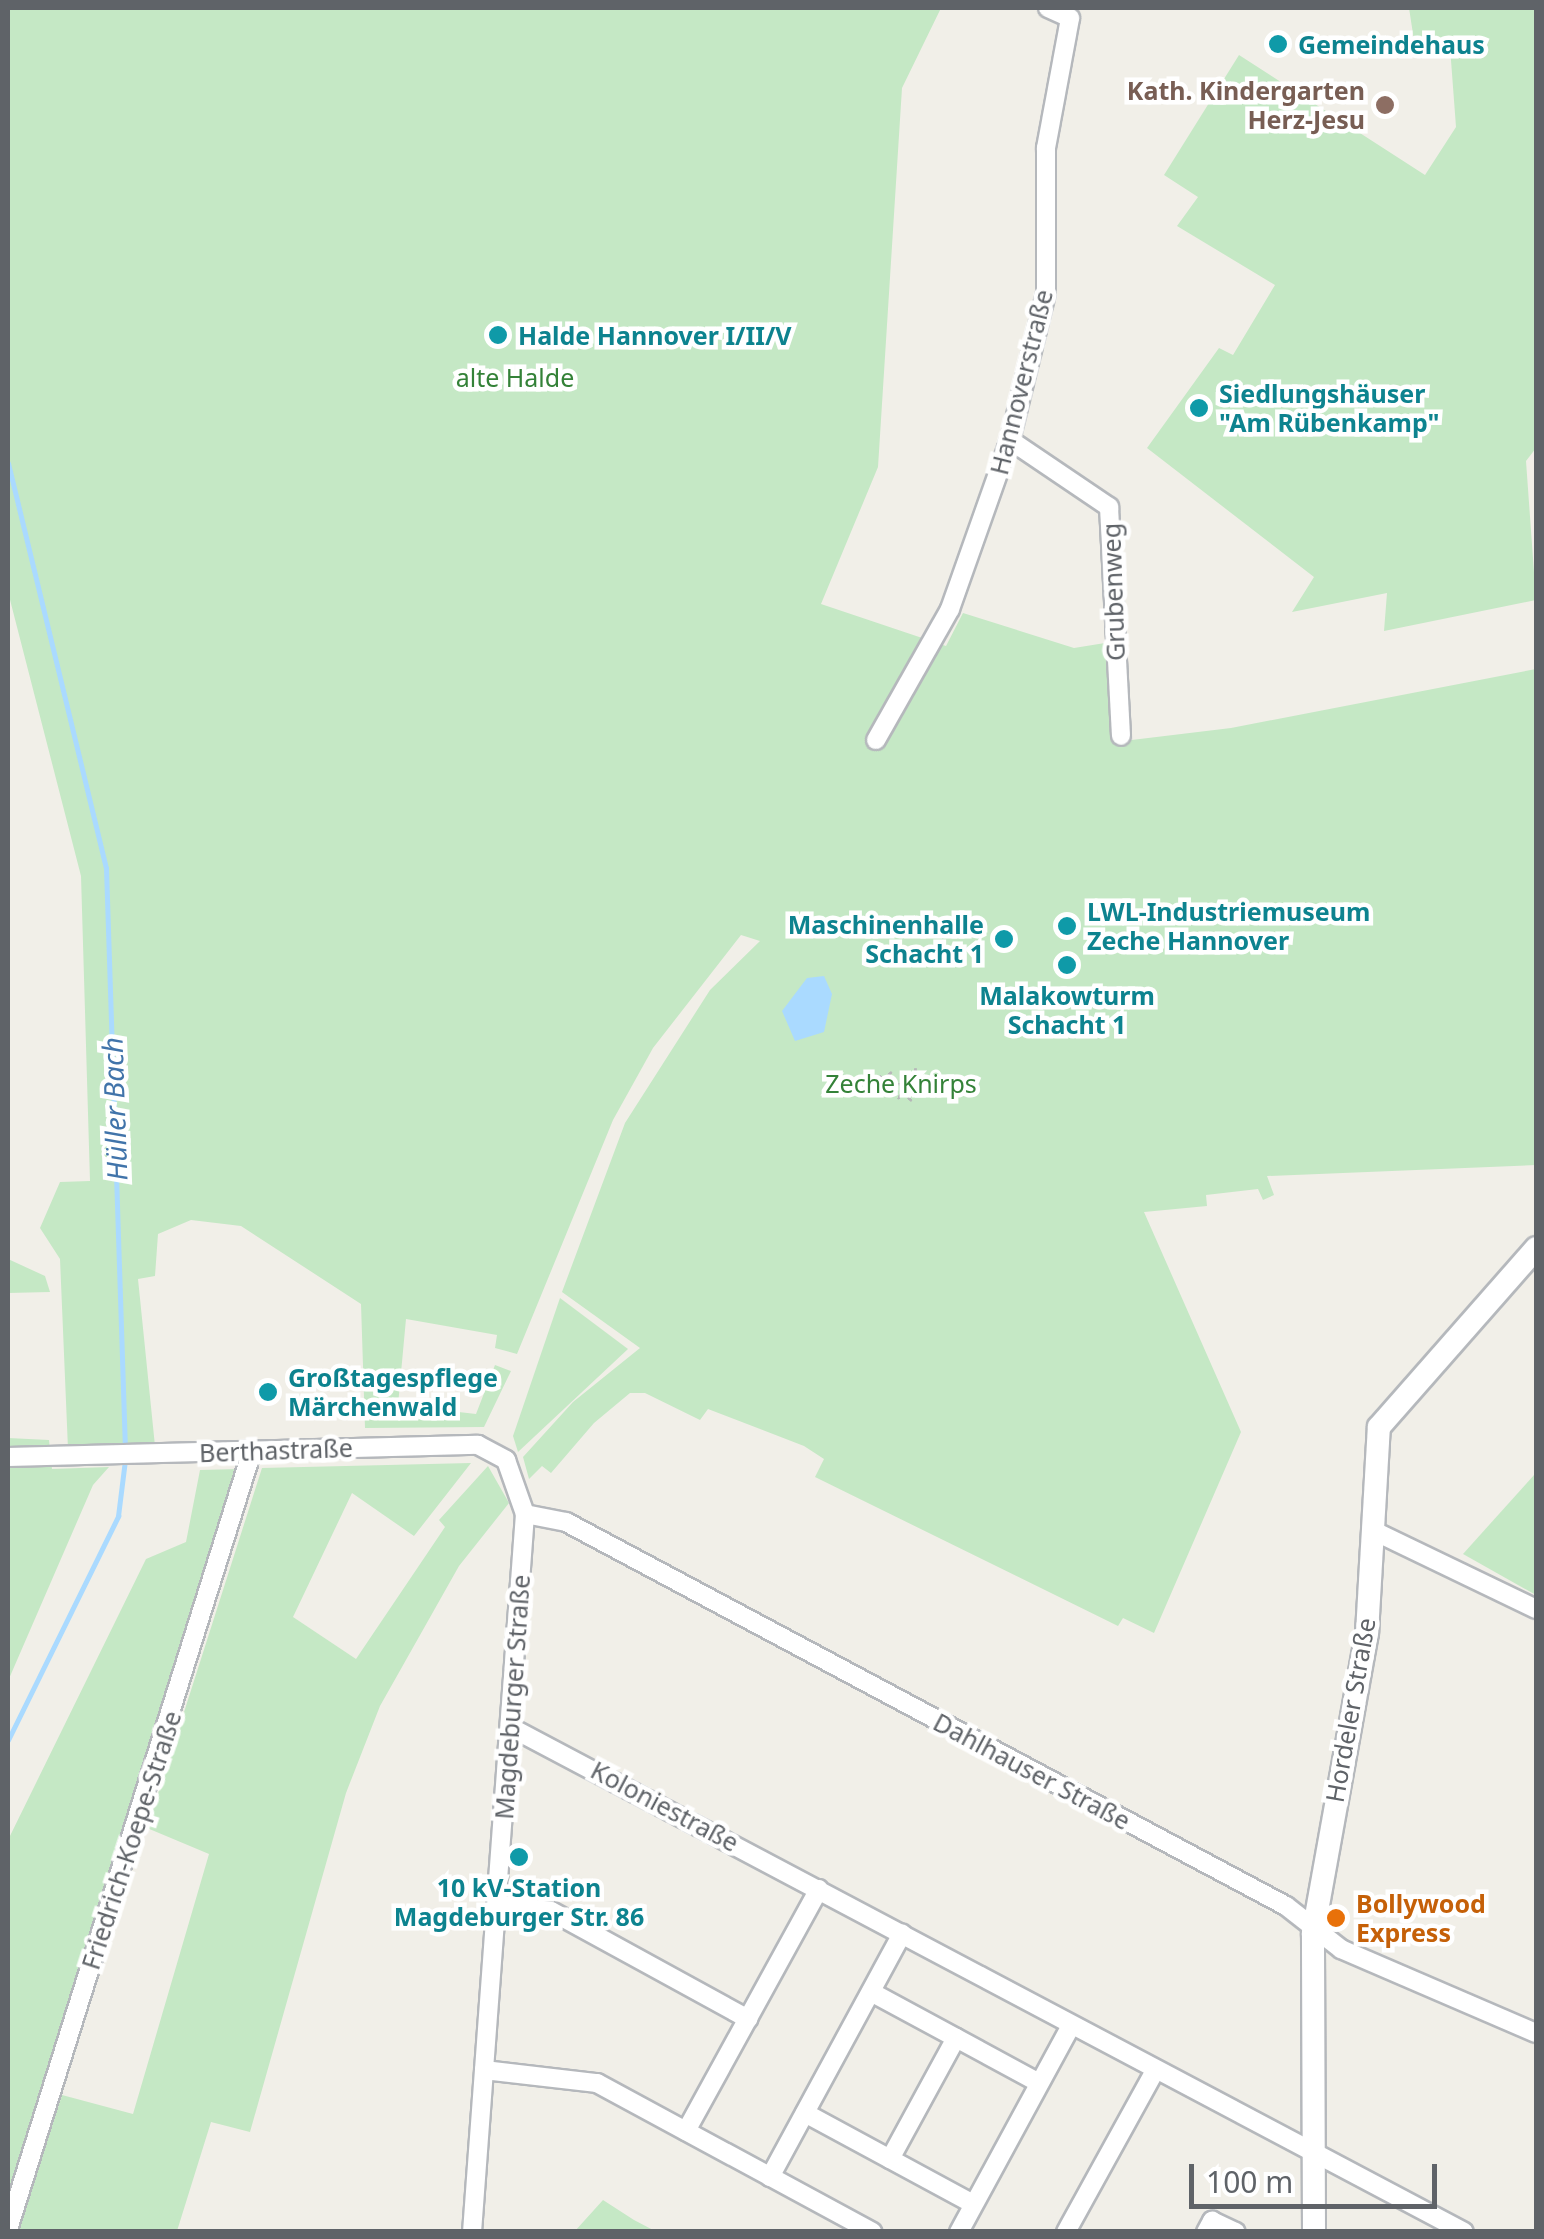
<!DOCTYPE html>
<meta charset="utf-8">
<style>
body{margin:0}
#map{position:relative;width:1544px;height:2239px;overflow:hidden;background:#f1efe8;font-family:"Noto Sans",sans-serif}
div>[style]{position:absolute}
.green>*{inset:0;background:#c5e8c5}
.water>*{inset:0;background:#aadaff}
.stream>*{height:5px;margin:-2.5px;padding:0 2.5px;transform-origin:2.5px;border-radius:2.5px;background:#aadaff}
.roads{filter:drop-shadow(2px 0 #b5b8bc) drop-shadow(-2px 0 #b5b8bc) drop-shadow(0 2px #b5b8bc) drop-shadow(0 -2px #b5b8bc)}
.minor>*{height:18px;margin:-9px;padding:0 9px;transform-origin:9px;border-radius:9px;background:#fff}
.tertiary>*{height:22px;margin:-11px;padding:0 11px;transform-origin:11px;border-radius:11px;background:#fff}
.rail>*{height:5px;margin-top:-2.5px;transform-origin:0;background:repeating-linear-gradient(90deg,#b6b7b8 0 2.5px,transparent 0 14.5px)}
.dots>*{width:28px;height:28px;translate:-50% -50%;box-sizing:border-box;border:5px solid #fff;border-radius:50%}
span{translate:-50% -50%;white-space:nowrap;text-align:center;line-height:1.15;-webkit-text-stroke:9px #fff;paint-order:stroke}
.culture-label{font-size:25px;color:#0d838f;font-weight:700}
.left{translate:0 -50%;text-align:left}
.right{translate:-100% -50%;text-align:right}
.education-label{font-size:25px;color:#785e54;font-weight:700}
.park-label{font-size:25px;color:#348238}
.street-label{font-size:25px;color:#5f6368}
.food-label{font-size:25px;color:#c56008;font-weight:700}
.water-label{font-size:28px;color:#4174aa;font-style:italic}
.frame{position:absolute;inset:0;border:10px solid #5f6368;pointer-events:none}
.scale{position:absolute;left:1189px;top:2164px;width:248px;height:45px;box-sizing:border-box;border:5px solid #5f6368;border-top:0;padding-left:12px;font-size:30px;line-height:35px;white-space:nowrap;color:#5f6368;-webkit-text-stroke:8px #fff;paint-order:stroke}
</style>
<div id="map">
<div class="green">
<i style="clip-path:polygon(8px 8px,941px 8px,902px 88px,878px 467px,821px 604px,946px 646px,963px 613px,1074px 648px,1105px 643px,1115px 742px,1231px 728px,1536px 669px,1536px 1165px,1267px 1176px,1274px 1195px,1263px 1200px,1258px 1189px,1206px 1195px,1207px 1206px,1144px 1212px,1241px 1432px,1154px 1633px,1123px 1618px,1118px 1626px,815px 1477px,824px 1459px,804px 1446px,708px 1409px,700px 1420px,645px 1393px,630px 1393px,594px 1423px,551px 1473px,542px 1466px,529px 1479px,523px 1457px,573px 1402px,640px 1348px,562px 1292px,625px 1123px,710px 990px,760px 941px,741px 935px,653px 1048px,613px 1120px,517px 1354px,495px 1348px,497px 1335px,406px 1319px,398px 1405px,476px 1414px,495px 1365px,511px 1371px,484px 1427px,365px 1428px,361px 1304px,241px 1226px,191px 1220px,158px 1234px,155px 1276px,138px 1279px,155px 1446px,68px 1449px,60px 1259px,40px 1228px,60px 1182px,90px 1181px,81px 876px,8px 592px)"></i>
<i style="clip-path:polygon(1409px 8px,1536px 8px,1536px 448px,1526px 461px,1536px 600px,1384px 631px,1387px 593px,1292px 612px,1314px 577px,1147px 448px,1219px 348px,1233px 355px,1275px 285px,1177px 226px,1198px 197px,1164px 175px,1239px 55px,1425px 175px,1456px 127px,1450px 47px,1415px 47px)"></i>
<i style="clip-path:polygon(8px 1259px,45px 1276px,50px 1292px,8px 1293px)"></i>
<i style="clip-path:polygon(560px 1298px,628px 1349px,518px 1452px,513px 1436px)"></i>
<i style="clip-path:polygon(8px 1438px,49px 1440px,52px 1469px,109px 1467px,93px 1485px,8px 1681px)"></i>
<i style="clip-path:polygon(471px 1463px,414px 1536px,352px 1493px,293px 1617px,356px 1659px,445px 1527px,439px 1520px,488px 1466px,509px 1503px,459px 1566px,380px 1706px,346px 1793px,250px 2132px,211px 2122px,177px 2231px,18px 2231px,62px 2095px,133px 2114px,209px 1854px,147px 1828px,262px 1468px)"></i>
<i style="clip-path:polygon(239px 1469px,41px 2090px,8px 2196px,8px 1840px,146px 1559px,186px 1542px,200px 1470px)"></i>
<i style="clip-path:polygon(1534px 1475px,1536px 1477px,1536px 1595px,1463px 1554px)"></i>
<i style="clip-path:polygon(603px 2200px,634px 2220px,655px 2231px,575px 2231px)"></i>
</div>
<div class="water">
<i style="clip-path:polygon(824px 976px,832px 994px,824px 1032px,795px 1041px,782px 1011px,807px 978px)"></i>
</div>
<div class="stream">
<i style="left:8px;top:463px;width:417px;rotate:76.4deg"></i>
<i style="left:106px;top:868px;width:581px;rotate:88.13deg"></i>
<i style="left:8px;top:1740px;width:250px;rotate:-63.8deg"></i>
<i style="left:118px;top:1516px;width:56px;rotate:-82.9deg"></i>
</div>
<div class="roads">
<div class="minor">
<i style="left:1048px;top:8px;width:24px;rotate:24deg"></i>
<i style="left:1010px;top:440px;width:120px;rotate:34.1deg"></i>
<i style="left:1109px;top:507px;width:229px;rotate:87deg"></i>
<i style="left:876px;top:740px;width:150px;rotate:-60.5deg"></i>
<i style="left:950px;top:609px;width:179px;rotate:-70.5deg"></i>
<i style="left:1010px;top:440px;width:151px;rotate:-76.2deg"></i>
<i style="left:1046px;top:293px;width:145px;rotate:-90deg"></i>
<i style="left:1046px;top:148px;width:132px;rotate:-79.5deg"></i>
<i style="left:8px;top:1457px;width:470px;rotate:-1.5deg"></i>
<i style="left:478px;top:1445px;width:32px;rotate:28deg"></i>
<i style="left:506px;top:1460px;width:57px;rotate:70.6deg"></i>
<i style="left:525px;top:1514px;width:720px;rotate:94.22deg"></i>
<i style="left:525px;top:1514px;width:42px;rotate:11deg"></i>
<i style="left:566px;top:1522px;width:816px;rotate:28.07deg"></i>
<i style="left:1286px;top:1906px;width:70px;rotate:38deg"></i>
<i style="left:1341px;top:1949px;width:212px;rotate:23.3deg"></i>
<i style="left:1372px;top:1530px;width:182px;rotate:25.7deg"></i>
<i style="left:510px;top:1727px;width:1079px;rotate:27.89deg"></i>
<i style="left:497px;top:1904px;width:54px;rotate:7.4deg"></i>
<i style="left:551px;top:1911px;width:225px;rotate:28.7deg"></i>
<i style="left:871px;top:1992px;width:191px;rotate:28.4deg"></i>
<i style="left:484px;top:2070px;width:114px;rotate:6.6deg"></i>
<i style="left:597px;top:2083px;width:313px;rotate:28.4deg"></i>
<i style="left:805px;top:2113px;width:191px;rotate:28.4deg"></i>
<i style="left:686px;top:2131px;width:276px;rotate:-61.2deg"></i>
<i style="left:890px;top:2159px;width:138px;rotate:-61.4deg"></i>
<i style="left:770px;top:2177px;width:277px;rotate:-61.5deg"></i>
<i style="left:8px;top:2229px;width:815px;rotate:-72.59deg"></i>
<i style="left:959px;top:2232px;width:234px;rotate:-61.5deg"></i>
<i style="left:1066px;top:2232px;width:184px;rotate:-61.1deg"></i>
<i style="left:1206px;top:2232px;width:13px;rotate:-61deg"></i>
<i style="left:1212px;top:2221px;width:26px;rotate:25deg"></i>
</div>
<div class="tertiary">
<i style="left:1314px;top:2232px;width:299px;rotate:-90.2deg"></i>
<i style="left:1313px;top:1933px;width:305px;rotate:-79.8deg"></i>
<i style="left:1367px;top:1633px;width:206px;rotate:-86.7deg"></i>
<i style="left:1379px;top:1427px;width:238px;rotate:-48.7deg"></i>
</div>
</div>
<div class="rail">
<i style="left:896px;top:1093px;width:15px;rotate:-176deg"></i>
<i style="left:881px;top:1092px;width:14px;rotate:-94deg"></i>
<i style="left:880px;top:1078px;width:11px;rotate:-34deg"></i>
<i style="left:889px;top:1072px;width:16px;rotate:52deg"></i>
<i style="left:909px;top:1100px;width:27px;rotate:-56deg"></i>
<i style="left:924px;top:1078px;width:11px;rotate:-131deg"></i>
<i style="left:917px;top:1070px;width:9px;rotate:174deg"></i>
<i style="left:908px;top:1071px;width:27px;rotate:112deg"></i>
<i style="left:898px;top:1096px;width:12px;rotate:24deg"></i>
</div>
<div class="dots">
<i style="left:1278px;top:44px;background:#0f9aa8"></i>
<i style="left:1385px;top:105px;background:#8d6e63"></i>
<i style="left:498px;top:335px;background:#0f9aa8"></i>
<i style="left:1199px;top:408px;background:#0f9aa8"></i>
<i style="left:1067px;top:926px;background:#0f9aa8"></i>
<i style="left:1004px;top:939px;background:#0f9aa8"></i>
<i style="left:1067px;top:965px;background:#0f9aa8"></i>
<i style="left:268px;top:1392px;background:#0f9aa8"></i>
<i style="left:519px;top:1857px;background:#0f9aa8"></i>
<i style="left:1336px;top:1918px;background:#e8710a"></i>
</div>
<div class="culture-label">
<span class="left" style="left:1298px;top:44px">Gemeindehaus</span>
<span class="left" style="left:518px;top:335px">Halde Hannover I/II/V</span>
<span class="left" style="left:1219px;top:408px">Siedlungshäuser<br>"Am Rübenkamp"</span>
<span class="left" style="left:1087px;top:926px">LWL-Industriemuseum<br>Zeche Hannover</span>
<span class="right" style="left:984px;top:939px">Maschinenhalle<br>Schacht 1</span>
<span style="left:1067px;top:1010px">Malakowturm<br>Schacht 1</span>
<span class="left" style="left:288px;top:1392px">Großtagespflege<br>Märchenwald</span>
<span style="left:519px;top:1902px">10 kV-Station<br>Magdeburger Str. 86</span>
</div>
<div class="education-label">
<span class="right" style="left:1365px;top:105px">Kath. Kindergarten<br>Herz-Jesu</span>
</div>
<div class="park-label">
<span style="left:515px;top:377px">alte Halde</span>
<span style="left:901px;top:1083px">Zeche Knirps</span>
</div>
<div class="street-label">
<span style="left:1021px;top:382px;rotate:-76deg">Hannoverstraße</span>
<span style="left:1113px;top:592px;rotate:-92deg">Grubenweg</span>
<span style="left:276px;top:1450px;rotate:-2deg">Berthastraße</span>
<span style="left:512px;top:1697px;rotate:-86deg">Magdeburger Straße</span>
<span style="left:1350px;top:1710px;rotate:-80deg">Hordeler Straße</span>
<span style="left:1032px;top:1771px;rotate:28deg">Dahlhauser Straße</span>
<span style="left:665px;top:1806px;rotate:28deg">Koloniestraße</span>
<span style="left:131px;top:1840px;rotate:-72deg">Friedrich-Koepe-Straße</span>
</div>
<div class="food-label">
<span class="left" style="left:1356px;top:1918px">Bollywood<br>Express</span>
</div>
<div class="water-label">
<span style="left:114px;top:1109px;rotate:-92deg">Hüller Bach</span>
</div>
<div class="frame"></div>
<div class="scale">100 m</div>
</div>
